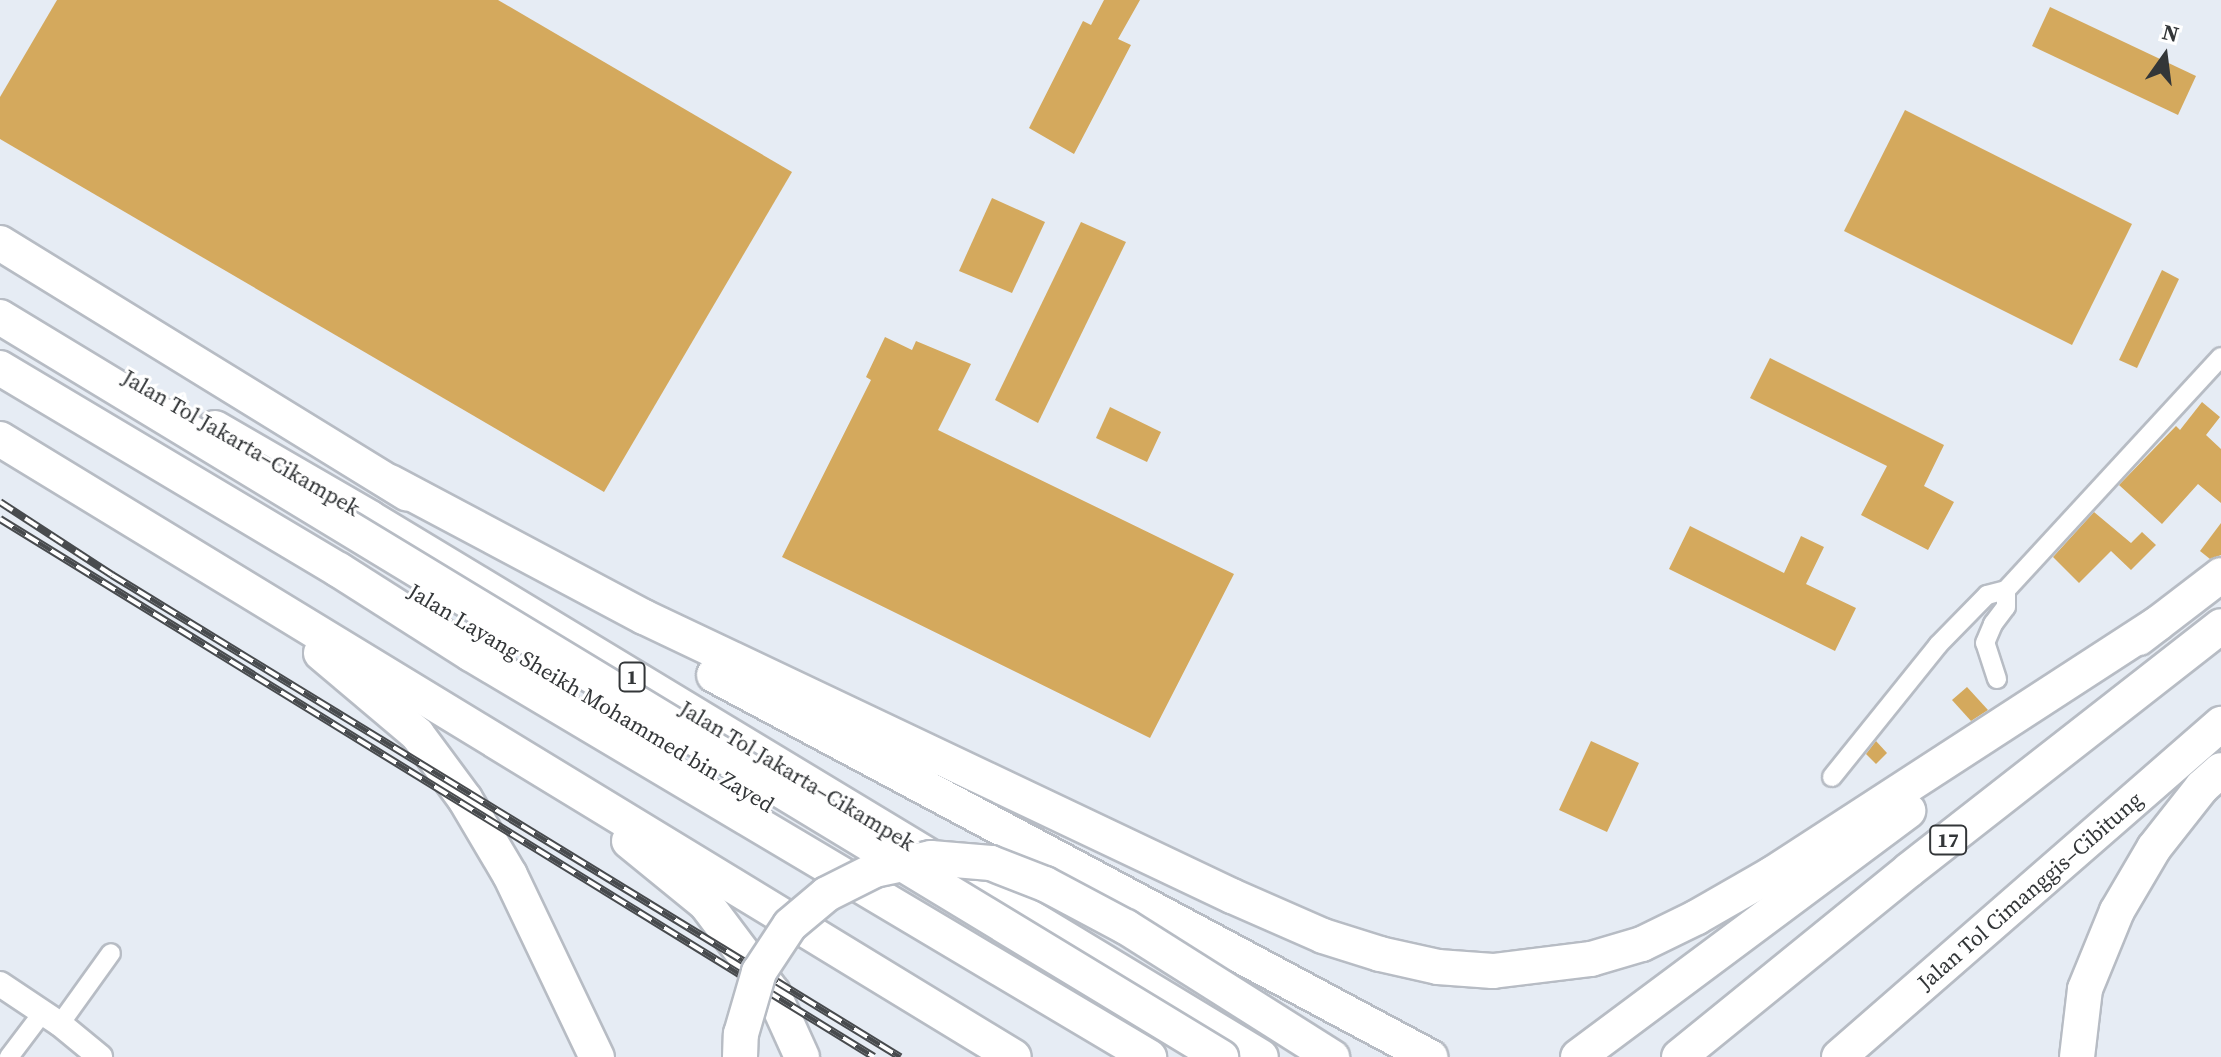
<!DOCTYPE html>
<meta charset="utf-8">
<style>
body{margin:0}
#map{position:relative;width:2221px;height:1057px;overflow:hidden;background:#e6ecf4;font-family:"Source Serif 4",serif}
div>[style]{position:absolute}
.building>*{inset:0;background:#d4a95d}
.roads{filter:drop-shadow(2px 0 #b7bcc4) drop-shadow(-2px 0 #b7bcc4) drop-shadow(0 2px #b7bcc4) drop-shadow(0 -2px #b7bcc4)}
.minor>*{height:18px;margin:-9px;padding:0 9px;transform-origin:9px;border-radius:9px;background:#fff}
.tertiary>*{height:24px;margin:-12px;padding:0 12px;transform-origin:12px;border-radius:12px;background:#fff}
.motorway>*{height:34px;margin:-17px;padding:0 17px;transform-origin:17px;border-radius:17px;background:#fff}
.rail>*{height:8px;margin-top:-4px;transform-origin:0;background:repeating-linear-gradient(90deg,#fff 0 15px,#484b4e 0 30px);box-sizing:border-box;border-block:2px solid #484b4e}
.bridges{filter:drop-shadow(2px 0 #b7bcc4) drop-shadow(-2px 0 #b7bcc4) drop-shadow(0 2px #b7bcc4) drop-shadow(0 -2px #b7bcc4)}
.motorway-bridge>*{height:34px;margin:-17px;padding:0 17px;transform-origin:17px;border-radius:17px;background:#fff}
span{translate:-50% -50%;white-space:nowrap;text-align:center;line-height:1.15;-webkit-text-stroke:6px #fff;paint-order:stroke}
.shield-label span{padding:2px 6px;background:#fff;border:2px solid;border-radius:6px;-webkit-text-stroke-width:0}
.shield-label{font-size:20px;color:#333638;font-weight:700}
.street-label{font-size:22px;color:#333638}
.north{position:absolute;left:2125px;top:16px;width:80px;height:80px;-webkit-text-stroke:6px #fff;paint-order:stroke;rotate:14deg;font-size:22px;font-weight:700;line-height:32px;text-align:center;color:#333638}
.north::after{content:'';display:block;margin:auto;width:28px;height:36px;background:#333638;clip-path:polygon(50% 0,100% 100%,50% 72%,0 100%)}
</style>
<div id="map">
<div class="building">
<i style="clip-path:polygon(57px 0,498px 0,792px 172px,604px 492px,0 139px,0 97px)"></i>
<i style="clip-path:polygon(1104px 0,1140px 0,1118px 39px,1131px 45px,1074px 154px,1029px 128px,1083px 21px,1091px 25px)"></i>
<i style="clip-path:polygon(2050px 7px,2196px 76px,2178px 115px,2032px 46px)"></i>
<i style="clip-path:polygon(1905px 110px,2132px 224px,2072px 345px,1844px 231px)"></i>
<i style="clip-path:polygon(992px 198px,1045px 222px,1012px 293px,959px 271px)"></i>
<i style="clip-path:polygon(1081px 222px,1126px 242px,1038px 423px,995px 400px)"></i>
<i style="clip-path:polygon(2162px 270px,2179px 279px,2137px 368px,2119px 360px)"></i>
<i style="clip-path:polygon(885px 337px,912px 350px,916px 341px,971px 364px,938px 430px,1234px 574px,1150px 738px,782px 557px,871px 380px,866px 377px)"></i>
<i style="clip-path:polygon(1770px 358px,1944px 445px,1924px 486px,1954px 502px,1928px 550px,1861px 515px,1887px 466px,1750px 398px)"></i>
<i style="clip-path:polygon(2202px 402px,2220px 417px,2206px 435px,2221px 449px,2221px 503px,2198px 484px,2162px 524px,2119px 485px,2176px 426px,2180px 430px)"></i>
<i style="clip-path:polygon(1110px 407px,1161px 432px,1147px 462px,1096px 438px)"></i>
<i style="clip-path:polygon(2094px 512px,2131px 543px,2142px 532px,2156px 545px,2131px 570px,2111px 551px,2079px 583px,2053px 557px)"></i>
<i style="clip-path:polygon(2221px 523px,2221px 555px,2210px 559px,2200px 551px)"></i>
<i style="clip-path:polygon(1690px 526px,1784px 573px,1801px 536px,1824px 547px,1806px 584px,1856px 608px,1835px 651px,1669px 569px)"></i>
<i style="clip-path:polygon(1967px 687px,1988px 710px,1971px 721px,1952px 700px)"></i>
<i style="clip-path:polygon(1591px 741px,1639px 763px,1607px 832px,1559px 810px)"></i>
<i style="clip-path:polygon(1876px 741px,1887px 753px,1876px 764px,1866px 754px)"></i>
</div>
<div class="roads">
<div class="minor">
<i style="left:1997px;top:679px;width:38px;rotate:-108deg"></i>
<i style="left:1985px;top:643px;width:21px;rotate:-67deg"></i>
<i style="left:1993px;top:624px;width:21px;rotate:-53deg"></i>
<i style="left:2006px;top:607px;width:17px;rotate:-90deg"></i>
<i style="left:1832px;top:777px;width:169px;rotate:-51.2deg"></i>
<i style="left:1938px;top:645px;width:70px;rotate:-45.6deg"></i>
<i style="left:1987px;top:595px;width:20px;rotate:-15deg"></i>
<i style="left:2006px;top:590px;width:317px;rotate:-47.3deg"></i>
<i style="left:60px;top:1024px;width:87px;rotate:-54.3deg"></i>
<i style="left:9px;top:1057px;width:56px;rotate:-52.9deg"></i>
</div>
<div class="tertiary">
<i style="left:0;top:984px;width:72px;rotate:33.7deg"></i>
<i style="left:60px;top:1024px;width:52px;rotate:39.5deg"></i>
</div>
<div class="motorway">
<i style="left:0;top:243px;width:478px;rotate:31.6deg"></i>
<i style="left:0;top:368px;width:395px;rotate:30.8deg"></i>
<i style="left:339px;top:570px;width:156px;rotate:32.5deg"></i>
<i style="left:471px;top:654px;width:789px;rotate:30.73deg"></i>
<i style="left:215px;top:428px;width:179px;rotate:30.1deg"></i>
<i style="left:370px;top:518px;width:1041px;rotate:31.17deg"></i>
<i style="left:0;top:439px;width:1187px;rotate:31.36deg"></i>
<i style="left:390px;top:482px;width:288px;rotate:28deg"></i>
<i style="left:644px;top:617px;width:651px;rotate:25.38deg"></i>
<i style="left:1232px;top:896px;width:99px;rotate:23.7deg"></i>
<i style="left:1323px;top:936px;width:60px;rotate:17.5deg"></i>
<i style="left:1380px;top:954px;width:59px;rotate:12.6deg"></i>
<i style="left:1438px;top:967px;width:55px;rotate:4.2deg"></i>
<i style="left:1493px;top:971px;width:99px;rotate:-7deg"></i>
<i style="left:1591px;top:959px;width:53px;rotate:-16.4deg"></i>
<i style="left:1642px;top:944px;width:61px;rotate:-26.1deg"></i>
<i style="left:1697px;top:917px;width:86px;rotate:-29.8deg"></i>
<i style="left:1772px;top:874px;width:459px;rotate:-33deg"></i>
<i style="left:2139px;top:638px;width:103px;rotate:-37.5deg"></i>
<i style="left:321px;top:653px;width:126px;rotate:40.2deg"></i>
<i style="left:417px;top:734px;width:81px;rotate:53.6deg"></i>
<i style="left:465px;top:799px;width:88px;rotate:59.4deg"></i>
<i style="left:510px;top:875px;width:202px;rotate:64.5deg"></i>
<i style="left:714px;top:675px;width:812px;rotate:28.08deg"></i>
<i style="left:629px;top:841px;width:99px;rotate:39.3deg"></i>
<i style="left:706px;top:904px;width:111px;rotate:53deg"></i>
<i style="left:773px;top:993px;width:70px;rotate:65.6deg"></i>
<i style="left:1578px;top:1057px;width:412px;rotate:-36.7deg"></i>
<i style="left:1679px;top:1057px;width:296px;rotate:-39.1deg"></i>
<i style="left:1909px;top:870px;width:396px;rotate:-38deg"></i>
<i style="left:1839px;top:1057px;width:507px;rotate:-41.08deg"></i>
<i style="left:2077px;top:1057px;width:68px;rotate:-83.3deg"></i>
<i style="left:2085px;top:989px;width:84px;rotate:-67.7deg"></i>
<i style="left:2117px;top:911px;width:73px;rotate:-59.6deg"></i>
<i style="left:2154px;top:848px;width:78px;rotate:-51.8deg"></i>
<i style="left:2202px;top:787px;width:25px;rotate:-42deg"></i>
</div>
</div>
<div class="rail">
<i style="left:0;top:502px;width:134px;rotate:33.1deg"></i>
<i style="left:112px;top:575px;width:924px;rotate:31.45deg"></i>
<i style="left:0;top:519px;width:1026px;rotate:31.61deg"></i>
</div>
<div class="bridges">
<div class="motorway-bridge">
<i style="left:0;top:317px;width:1428px;rotate:31.22deg"></i>
<i style="left:740px;top:1057px;width:23px;rotate:-88deg"></i>
<i style="left:741px;top:1034px;width:65px;rotate:-73.8deg"></i>
<i style="left:759px;top:972px;width:56px;rotate:-56.6deg"></i>
<i style="left:790px;top:925px;width:48px;rotate:-40deg"></i>
<i style="left:827px;top:894px;width:54px;rotate:-26.6deg"></i>
<i style="left:875px;top:870px;width:57px;rotate:-12.1deg"></i>
<i style="left:931px;top:858px;width:60px;rotate:4.8deg"></i>
<i style="left:991px;top:863px;width:58px;rotate:21.3deg"></i>
<i style="left:1045px;top:884px;width:92px;rotate:28deg"></i>
<i style="left:1126px;top:927px;width:244px;rotate:32.3deg"></i>
</div>
</div>
<div class="shield-label">
<span style="left:632px;top:677px">1</span>
<span style="left:1948px;top:840px">17</span>
</div>
<div class="street-label">
<span style="left:241px;top:443px;rotate:30deg">Jalan Tol Jakarta–Cikampek</span>
<span style="left:591px;top:698px;rotate:31deg">Jalan Layang Sheikh Mohammed bin Zayed</span>
<span style="left:797px;top:776px;rotate:31deg">Jalan Tol Jakarta–Cikampek</span>
<span style="left:2030px;top:891px;rotate:-41deg">Jalan Tol Cimanggis–Cibitung</span>
</div>
<div class="north">N</div>
</div>
